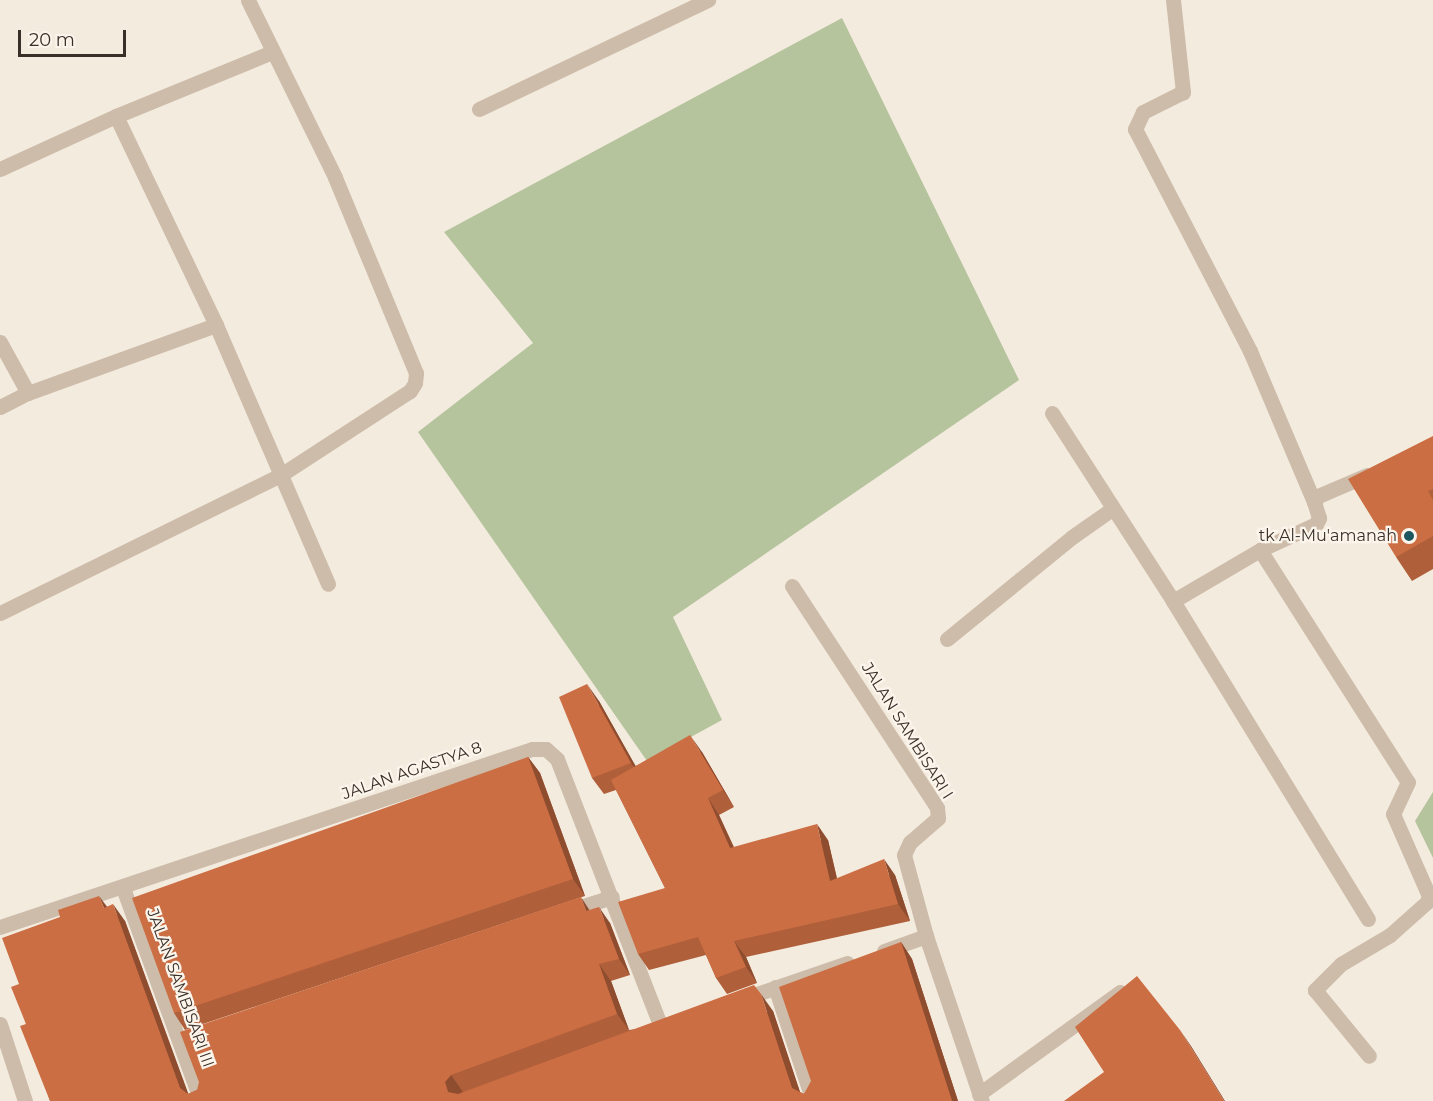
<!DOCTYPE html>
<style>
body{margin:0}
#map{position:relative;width:1433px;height:1101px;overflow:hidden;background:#f4ebdf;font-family:Montserrat,sans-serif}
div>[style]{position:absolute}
.green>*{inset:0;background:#b5c49d}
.minor>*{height:15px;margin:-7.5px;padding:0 7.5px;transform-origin:7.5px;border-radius:7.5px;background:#cdbca9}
.wall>*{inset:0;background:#af5f3a}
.shaded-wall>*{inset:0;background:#8f4d30}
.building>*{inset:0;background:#cc6e44}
.dots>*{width:16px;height:16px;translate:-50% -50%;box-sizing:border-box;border:3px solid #fbf5ec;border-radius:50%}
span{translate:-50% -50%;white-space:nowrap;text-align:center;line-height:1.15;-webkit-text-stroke:4.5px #fbf5ec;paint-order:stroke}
.poi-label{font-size:16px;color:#3a3029}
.right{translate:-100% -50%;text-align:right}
.street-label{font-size:16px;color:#3a3029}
.scale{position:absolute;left:18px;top:30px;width:108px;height:27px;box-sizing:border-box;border:3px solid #3a3029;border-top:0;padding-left:8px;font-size:18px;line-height:21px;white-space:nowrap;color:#3a3029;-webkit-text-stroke:4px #fbf5ec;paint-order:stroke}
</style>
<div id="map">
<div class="green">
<i style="clip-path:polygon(842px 18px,1019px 380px,673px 617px,722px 720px,647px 761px,418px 432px,533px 343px,444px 232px)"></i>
<i style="clip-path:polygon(1433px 792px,1433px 858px,1415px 821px)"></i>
</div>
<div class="minor">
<i style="left:1173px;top:0;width:93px;rotate:83.8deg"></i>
<i style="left:1183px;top:92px;width:45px;rotate:153.4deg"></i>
<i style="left:1143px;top:112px;width:19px;rotate:115deg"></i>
<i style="left:1135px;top:129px;width:250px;rotate:62.6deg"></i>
<i style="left:1250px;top:351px;width:164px;rotate:67deg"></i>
<i style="left:479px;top:109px;width:254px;rotate:-25.5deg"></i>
<i style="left:116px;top:116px;width:232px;rotate:64.4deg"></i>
<i style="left:0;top:169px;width:128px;rotate:-24.6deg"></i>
<i style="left:116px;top:116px;width:169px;rotate:-22.3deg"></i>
<i style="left:0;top:342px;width:58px;rotate:61.2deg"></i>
<i style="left:0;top:407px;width:31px;rotate:-27deg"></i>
<i style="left:28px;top:393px;width:200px;rotate:-19.9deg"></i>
<i style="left:216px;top:325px;width:282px;rotate:66.6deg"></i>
<i style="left:1052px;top:413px;width:224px;rotate:57.2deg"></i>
<i style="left:1173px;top:601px;width:101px;rotate:-30.4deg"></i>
<i style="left:1260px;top:550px;width:62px;rotate:-24.9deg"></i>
<i style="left:1316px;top:524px;width:7px;rotate:-63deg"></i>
<i style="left:1319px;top:518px;width:17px;rotate:-107deg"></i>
<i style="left:1314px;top:502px;width:7px;rotate:-56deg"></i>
<i style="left:1318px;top:496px;width:53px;rotate:-23.2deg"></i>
<i style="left:1260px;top:550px;width:275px;rotate:57.5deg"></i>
<i style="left:1408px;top:782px;width:35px;rotate:115deg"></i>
<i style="left:1393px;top:814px;width:90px;rotate:66.3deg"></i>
<i style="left:1429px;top:896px;width:6px;rotate:108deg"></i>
<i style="left:1427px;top:902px;width:50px;rotate:138.3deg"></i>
<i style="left:1390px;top:935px;width:57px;rotate:149.4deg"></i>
<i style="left:1341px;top:964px;width:37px;rotate:135deg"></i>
<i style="left:1315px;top:990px;width:85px;rotate:50.7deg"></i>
<i style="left:792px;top:586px;width:265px;rotate:56.8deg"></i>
<i style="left:937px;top:808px;width:10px;rotate:84deg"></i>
<i style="left:938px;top:818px;width:37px;rotate:139deg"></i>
<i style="left:910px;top:842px;width:14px;rotate:115deg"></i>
<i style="left:904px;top:855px;width:84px;rotate:74.8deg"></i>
<i style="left:926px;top:936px;width:174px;rotate:71.3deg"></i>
<i style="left:1173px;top:601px;width:373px;rotate:58.5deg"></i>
<i style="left:0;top:613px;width:311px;rotate:-26.2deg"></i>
<i style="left:279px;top:476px;width:156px;rotate:-33deg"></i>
<i style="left:410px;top:391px;width:9px;rotate:-58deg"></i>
<i style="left:415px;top:383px;width:10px;rotate:-84deg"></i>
<i style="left:416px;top:373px;width:212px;rotate:-112.5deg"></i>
<i style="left:335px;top:177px;width:197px;rotate:-116.2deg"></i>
<i style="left:947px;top:639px;width:161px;rotate:-39.2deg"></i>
<i style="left:1072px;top:537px;width:49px;rotate:-35deg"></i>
<i style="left:123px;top:888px;width:227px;rotate:69.9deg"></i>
<i style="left:568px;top:911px;width:46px;rotate:-17.7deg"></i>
<i style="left:0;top:927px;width:561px;rotate:-18.5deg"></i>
<i style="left:532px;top:749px;width:14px"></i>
<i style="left:546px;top:749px;width:15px;rotate:42deg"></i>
<i style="left:557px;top:759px;width:291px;rotate:68.8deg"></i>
<i style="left:884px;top:951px;width:45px;rotate:-19.7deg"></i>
<i style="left:775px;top:987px;width:120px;rotate:71.6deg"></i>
<i style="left:742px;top:999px;width:111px;rotate:-18.9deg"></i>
<i style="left:0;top:1024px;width:81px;rotate:72deg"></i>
<i style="left:979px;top:1094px;width:174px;rotate:-35.9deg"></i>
</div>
<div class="wall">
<i style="clip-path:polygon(1433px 436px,1433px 569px,1412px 581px,1396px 557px)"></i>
<i style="clip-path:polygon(599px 701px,635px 766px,702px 752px,734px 807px,719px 815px,734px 847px,828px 840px,837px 878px,895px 875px,910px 921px,746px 957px,757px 983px,727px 994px,716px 978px,706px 955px,649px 970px,638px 954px,665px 888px,616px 790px,604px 794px,592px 778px)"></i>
<i style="clip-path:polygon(528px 757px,540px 773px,585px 896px,185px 1030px,174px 1013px)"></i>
<i style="clip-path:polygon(107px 907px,125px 921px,188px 1094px,589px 910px,610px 923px,630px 975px,611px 981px,629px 1030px,773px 1011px,800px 1092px,804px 1094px,901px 942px,912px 959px,958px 1101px,50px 1101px,26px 1024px,19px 984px)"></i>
</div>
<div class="shaded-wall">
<i style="clip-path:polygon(587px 684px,599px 701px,643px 779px,631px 763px)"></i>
<i style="clip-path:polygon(690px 735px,702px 752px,734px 807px,723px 790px)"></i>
<i style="clip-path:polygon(528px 757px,540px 773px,585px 896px,573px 879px)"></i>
<i style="clip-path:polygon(708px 798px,719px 815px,741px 864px,730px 848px)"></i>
<i style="clip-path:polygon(817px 824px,828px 840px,841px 897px,830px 881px)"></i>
<i style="clip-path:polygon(884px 859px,895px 875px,910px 921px,898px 904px)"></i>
<i style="clip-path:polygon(99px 896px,111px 912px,104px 908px)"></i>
<i style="clip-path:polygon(581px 897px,592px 914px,586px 911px)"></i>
<i style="clip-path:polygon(113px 904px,125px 921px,191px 1101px,180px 1088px)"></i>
<i style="clip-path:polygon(599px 907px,610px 923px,630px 975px,619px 959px)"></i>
<i style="clip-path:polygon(734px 941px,746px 957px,757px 983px,746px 967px)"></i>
<i style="clip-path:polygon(901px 942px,912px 959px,958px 1101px,952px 1101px)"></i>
<i style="clip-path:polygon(599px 964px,611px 981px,629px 1030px,617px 1014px)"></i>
<i style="clip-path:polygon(761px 994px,773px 1011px,803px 1101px,792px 1088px)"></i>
<i style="clip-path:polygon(1180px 1030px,1191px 1046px,1225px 1101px,1224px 1101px)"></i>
<i style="clip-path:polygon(451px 1075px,463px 1092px,457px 1099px,448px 1092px,445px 1082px)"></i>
</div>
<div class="building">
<i style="clip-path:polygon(1433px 436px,1433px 489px,1428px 491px,1433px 500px,1433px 536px,1396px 557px,1348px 479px)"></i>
<i style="clip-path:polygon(587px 684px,631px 763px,592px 778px,559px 697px)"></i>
<i style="clip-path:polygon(690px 735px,723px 790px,708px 798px,730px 848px,817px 824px,830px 881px,884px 859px,898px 904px,734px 941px,746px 967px,716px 978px,698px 937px,638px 954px,618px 902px,665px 888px,611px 780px)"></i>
<i style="clip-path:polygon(528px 757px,573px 879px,174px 1013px,132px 898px)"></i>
<i style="clip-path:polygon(99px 896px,104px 908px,113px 904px,180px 1088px,188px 1094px,197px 1090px,199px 1082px,180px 1032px,581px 897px,586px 911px,599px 907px,619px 959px,599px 964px,617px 1014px,451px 1075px,445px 1082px,448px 1092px,458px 1094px,754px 985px,761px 994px,792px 1088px,804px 1094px,811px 1081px,779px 987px,901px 942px,952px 1101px,50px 1101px,20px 1026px,26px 1024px,11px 987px,19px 984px,2px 938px,60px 917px,58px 910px)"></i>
<i style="clip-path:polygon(1137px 976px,1180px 1030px,1224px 1101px,1064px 1101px,1104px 1072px,1075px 1027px)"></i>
</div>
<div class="dots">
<i style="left:1409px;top:536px;background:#1c565e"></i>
</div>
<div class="poi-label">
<span class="right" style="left:1397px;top:536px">tk Al-Mu'amanah</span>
</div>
<div class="street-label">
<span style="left:907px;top:731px;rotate:58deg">JALAN SAMBISARI I</span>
<span style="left:412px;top:771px;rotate:-19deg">JALAN AGASTYA 8</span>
<span style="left:180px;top:988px;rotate:70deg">JALAN SAMBISARI III</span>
</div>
<div class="scale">20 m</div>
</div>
